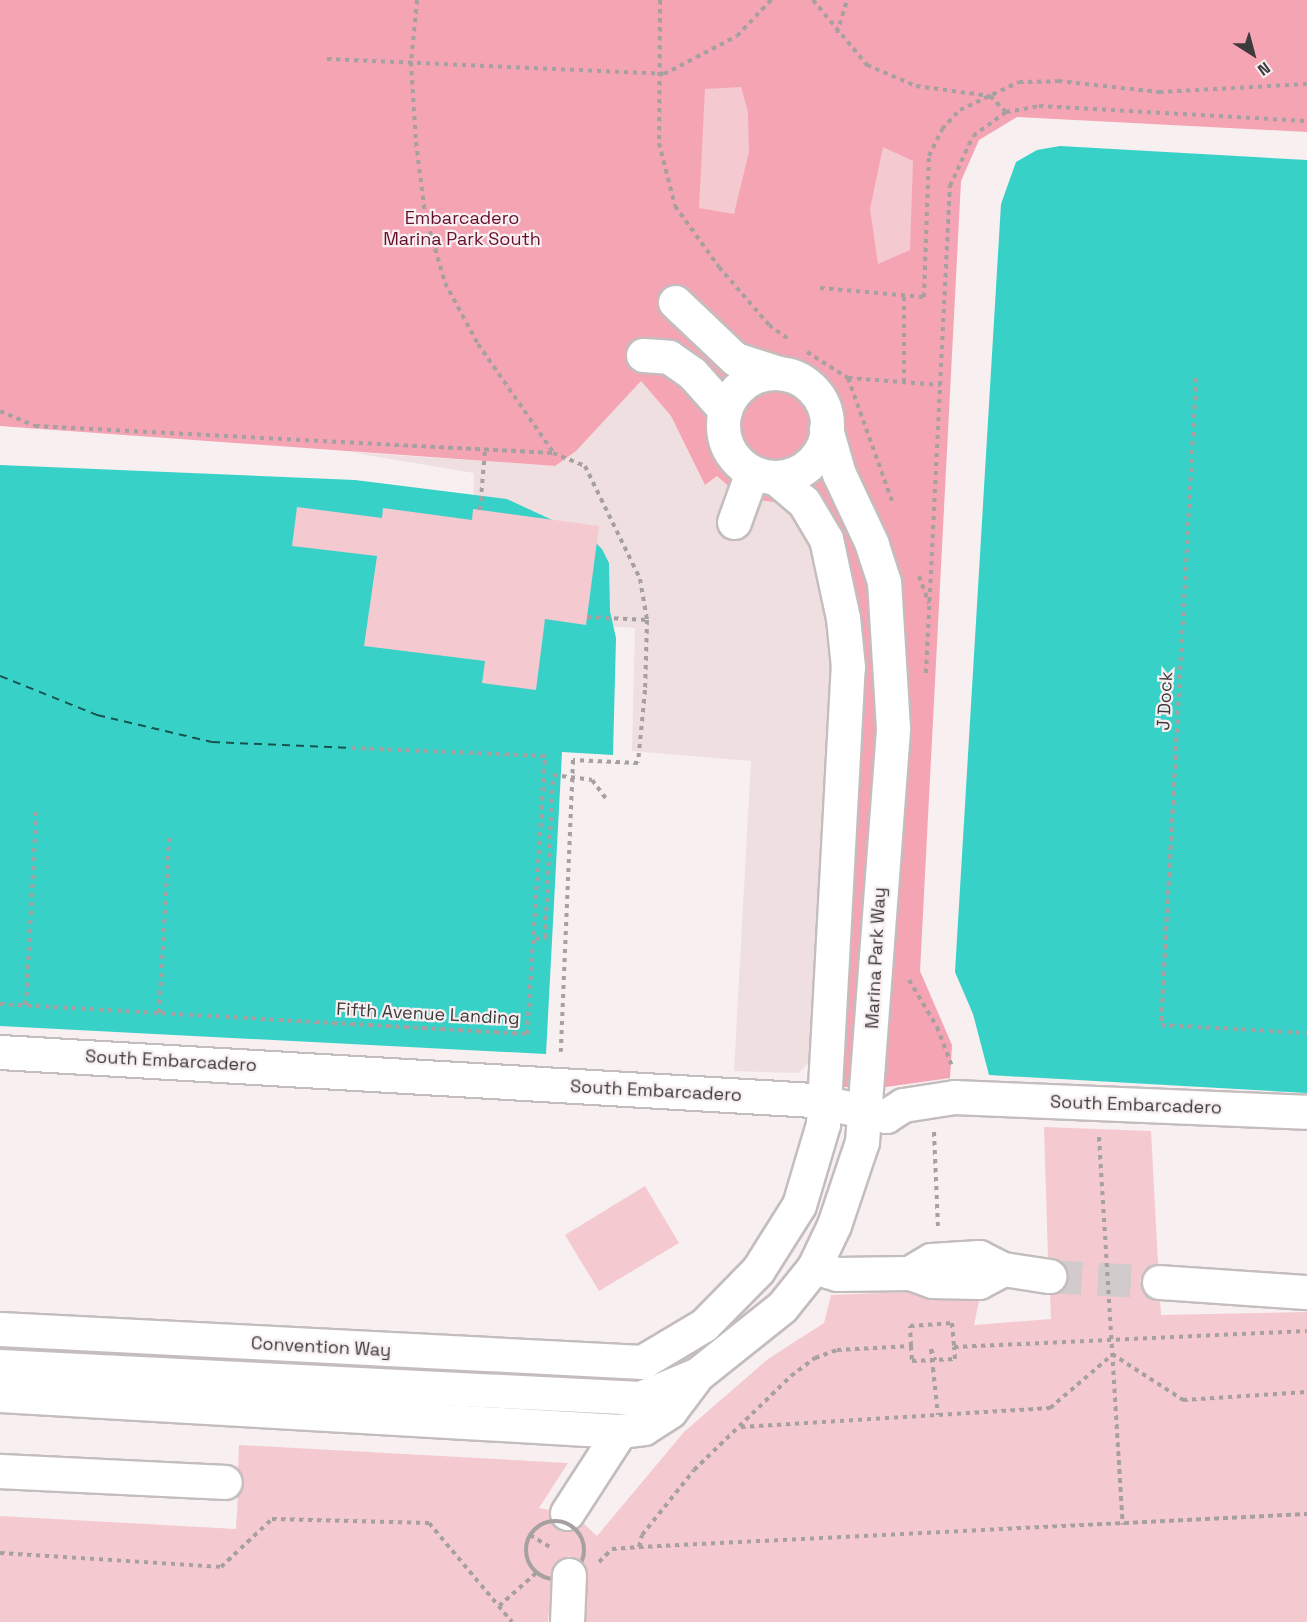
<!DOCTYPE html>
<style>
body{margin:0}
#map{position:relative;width:1307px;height:1622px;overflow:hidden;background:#f7eff0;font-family:"Space Grotesk",sans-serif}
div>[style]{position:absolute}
.built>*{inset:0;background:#efdfe1}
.green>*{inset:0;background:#f5a4b3}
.water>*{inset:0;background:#38d1c7}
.ferry>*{height:1.5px;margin-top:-0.75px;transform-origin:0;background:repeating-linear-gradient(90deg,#175450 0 8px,transparent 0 14px)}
.building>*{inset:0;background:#f4c9d0}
.minor-tunnel>*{height:33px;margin-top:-16.5px;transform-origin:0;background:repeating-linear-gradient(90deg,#d2cbcc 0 33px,transparent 0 49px)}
.path>*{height:4px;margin-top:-2px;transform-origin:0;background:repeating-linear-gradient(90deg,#a6a0a1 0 4.5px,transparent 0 9px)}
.roads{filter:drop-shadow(2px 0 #c4bdbe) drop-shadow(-2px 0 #c4bdbe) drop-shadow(0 2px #c4bdbe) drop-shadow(0 -2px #c4bdbe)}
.minor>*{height:33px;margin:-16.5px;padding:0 16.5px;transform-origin:16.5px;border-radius:16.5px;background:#fff}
.minor>.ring{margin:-16.5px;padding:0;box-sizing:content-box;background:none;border:33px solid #fff;border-radius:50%}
.path-bridge>*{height:4px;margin-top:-2px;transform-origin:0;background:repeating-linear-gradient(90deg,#a6a0a1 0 4.5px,transparent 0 9px)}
.path-bridge>.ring{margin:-2px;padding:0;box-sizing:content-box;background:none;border:4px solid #a6a0a1;border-radius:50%}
.bridges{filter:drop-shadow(2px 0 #c4bdbe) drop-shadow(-2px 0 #c4bdbe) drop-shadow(0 2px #c4bdbe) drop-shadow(0 -2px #c4bdbe)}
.minor-bridge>*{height:33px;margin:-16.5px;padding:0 16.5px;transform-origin:16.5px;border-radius:16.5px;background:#fff}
span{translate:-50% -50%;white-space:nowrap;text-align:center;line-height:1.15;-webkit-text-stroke:4.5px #f7eff0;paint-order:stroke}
.park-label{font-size:18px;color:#680e2d}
.street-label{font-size:18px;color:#3e3b3c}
.north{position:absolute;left:1223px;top:24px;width:60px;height:60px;-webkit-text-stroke:4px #f7eff0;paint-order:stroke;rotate:144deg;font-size:16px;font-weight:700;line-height:24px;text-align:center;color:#3e3b3c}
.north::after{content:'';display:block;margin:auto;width:21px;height:27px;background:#3e3b3c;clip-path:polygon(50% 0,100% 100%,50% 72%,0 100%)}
</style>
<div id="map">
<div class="built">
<i style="clip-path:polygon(640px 380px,671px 416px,705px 485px,717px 476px,735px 492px,790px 504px,818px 551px,838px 666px,811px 1061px,798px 1073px,734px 1071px,751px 761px,632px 751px,635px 628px,586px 625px,473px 510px,474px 473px,349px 452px,555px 466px)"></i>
</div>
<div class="green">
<i style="clip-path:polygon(0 0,1307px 0,1307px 132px,1017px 117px,979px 140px,961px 181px,920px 971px,952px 1045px,950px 1078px,879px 1088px,809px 1086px,838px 666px,818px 551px,790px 504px,757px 500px,735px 492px,717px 476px,705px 485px,671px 416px,641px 381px,576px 451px,555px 466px,0 426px)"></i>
</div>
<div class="water">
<i style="clip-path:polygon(1060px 146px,1307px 160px,1307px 1093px,989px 1075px,973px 1014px,955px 972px,1001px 204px,1016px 162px,1037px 150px)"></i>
<i style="clip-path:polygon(0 465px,355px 480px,507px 499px,591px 538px,602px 549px,609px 563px,610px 611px,616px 638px,613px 755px,562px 752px,546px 1054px,0 1026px)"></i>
</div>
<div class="ferry">
<i style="left:0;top:676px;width:105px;rotate:21.9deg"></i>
<i style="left:97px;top:715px;width:118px;rotate:13.2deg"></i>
<i style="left:212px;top:742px;width:140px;rotate:2.5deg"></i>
</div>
<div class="building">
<i style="clip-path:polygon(741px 87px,748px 112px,749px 152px,734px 214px,699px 208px,705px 89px)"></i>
<i style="clip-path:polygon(883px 147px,913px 161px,910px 250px,878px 264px,870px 209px)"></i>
<i style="clip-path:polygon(297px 507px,382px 518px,383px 508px,472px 520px,473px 509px,599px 526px,586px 625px,545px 619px,536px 690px,482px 683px,485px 661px,364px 646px,377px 556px,292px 546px)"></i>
<i style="clip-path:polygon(1044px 1127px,1151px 1131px,1158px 1264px,1144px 1271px,1140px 1281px,1148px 1297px,1160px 1301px,1161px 1315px,1307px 1312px,1307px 1622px,586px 1622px,586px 1567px,569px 1556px,553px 1565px,548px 1622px,0 1622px,0 1516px,236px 1529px,238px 1495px,244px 1482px,238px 1470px,239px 1445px,568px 1463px,539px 1508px,549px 1510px,557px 1529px,575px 1530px,583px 1523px,597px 1536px,684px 1432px,768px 1359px,824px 1323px,831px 1295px,908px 1292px,931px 1300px,979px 1301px,974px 1325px,1051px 1319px,1050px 1294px,1063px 1288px,1068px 1278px,1061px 1262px,1048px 1257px)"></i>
<i style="clip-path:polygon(645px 1186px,679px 1243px,599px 1291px,565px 1235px)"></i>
</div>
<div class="minor-tunnel">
<i style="left:1049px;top:1276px;width:110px;rotate:3.1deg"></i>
</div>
<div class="path">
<i style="left:417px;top:0;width:62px;rotate:95.5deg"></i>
<i style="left:411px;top:62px;width:80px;rotate:86.4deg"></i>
<i style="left:416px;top:142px;width:73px;rotate:82.9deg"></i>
<i style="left:425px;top:214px;width:72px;rotate:73.8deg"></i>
<i style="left:445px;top:283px;width:69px;rotate:61.6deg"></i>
<i style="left:478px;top:344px;width:131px;rotate:55.2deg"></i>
<i style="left:660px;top:0;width:143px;rotate:90.4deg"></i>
<i style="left:659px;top:143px;width:65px;rotate:75.7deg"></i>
<i style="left:675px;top:206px;width:75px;rotate:54.2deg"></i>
<i style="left:719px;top:267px;width:77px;rotate:49.2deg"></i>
<i style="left:769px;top:325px;width:24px;rotate:36deg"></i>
<i style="left:813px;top:0;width:85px;rotate:50.3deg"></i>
<i style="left:867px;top:65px;width:53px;rotate:23.2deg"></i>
<i style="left:916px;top:86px;width:75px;rotate:7.7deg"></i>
<i style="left:990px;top:96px;width:23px;rotate:45deg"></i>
<i style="left:837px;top:33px;width:34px;rotate:-73deg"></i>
<i style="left:327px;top:59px;width:337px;rotate:2.5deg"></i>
<i style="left:664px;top:74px;width:82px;rotate:-27.5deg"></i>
<i style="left:737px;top:36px;width:50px;rotate:-46.6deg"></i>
<i style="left:820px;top:288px;width:104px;rotate:4.9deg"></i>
<i style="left:924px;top:297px;width:141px;rotate:-88deg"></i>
<i style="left:929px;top:156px;width:30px;rotate:-64deg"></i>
<i style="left:942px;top:129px;width:26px;rotate:-47deg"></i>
<i style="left:960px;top:110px;width:65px;rotate:-25.4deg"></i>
<i style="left:1019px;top:82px;width:39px;rotate:-1deg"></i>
<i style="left:1058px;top:81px;width:102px;rotate:6.2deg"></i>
<i style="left:1159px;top:92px;width:148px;rotate:-3.1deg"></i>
<i style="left:807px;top:352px;width:49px;rotate:32.4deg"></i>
<i style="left:848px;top:378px;width:93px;rotate:4.3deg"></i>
<i style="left:848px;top:378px;width:134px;rotate:70.3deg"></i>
<i style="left:1196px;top:378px;width:648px;rotate:93.1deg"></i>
<i style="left:1161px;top:1025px;width:146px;rotate:3.1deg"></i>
<i style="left:904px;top:382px;width:87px;rotate:-90deg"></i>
<i style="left:0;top:411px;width:38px;rotate:23deg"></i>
<i style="left:35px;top:426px;width:519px;rotate:2.98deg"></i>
<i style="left:553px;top:453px;width:35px;rotate:22deg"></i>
<i style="left:585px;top:466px;width:126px;rotate:64deg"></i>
<i style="left:640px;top:579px;width:42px;rotate:80.3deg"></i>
<i style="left:647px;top:620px;width:70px;rotate:91.6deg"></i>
<i style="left:645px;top:690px;width:73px;rotate:95.5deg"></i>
<i style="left:638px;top:763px;width:65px;rotate:-177.4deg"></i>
<i style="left:573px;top:760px;width:292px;rotate:92.4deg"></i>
<i style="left:480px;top:510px;width:59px;rotate:-85.2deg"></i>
<i style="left:919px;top:576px;width:29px;rotate:70deg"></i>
<i style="left:587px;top:617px;width:60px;rotate:2.9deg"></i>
<i style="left:926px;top:673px;width:488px;rotate:-87.2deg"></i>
<i style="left:950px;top:186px;width:55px;rotate:-65.3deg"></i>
<i style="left:973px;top:136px;width:41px;rotate:-36deg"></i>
<i style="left:1006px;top:112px;width:34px;rotate:-10deg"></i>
<i style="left:1039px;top:106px;width:268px;rotate:3.2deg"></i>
<i style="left:535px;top:939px;width:10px;rotate:-6deg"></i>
<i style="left:545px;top:938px;width:163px;rotate:-87.2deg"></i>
<i style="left:553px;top:775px;width:39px;rotate:7deg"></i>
<i style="left:592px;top:780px;width:26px;rotate:53deg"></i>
<i style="left:909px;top:980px;width:55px;rotate:59.2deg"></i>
<i style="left:937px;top:1027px;width:40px;rotate:69deg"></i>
<i style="left:0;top:1004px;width:528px;rotate:3.26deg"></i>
<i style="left:527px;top:1034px;width:279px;rotate:-86.3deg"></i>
<i style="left:545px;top:756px;width:193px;rotate:-177.6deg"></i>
<i style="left:26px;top:1005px;width:194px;rotate:-87deg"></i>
<i style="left:159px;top:1013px;width:176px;rotate:-86.7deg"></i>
<i style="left:934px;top:1132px;width:94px;rotate:87.6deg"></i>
<i style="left:1099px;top:1137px;width:388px;rotate:86.5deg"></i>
<i style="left:911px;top:1346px;width:20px;rotate:-93deg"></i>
<i style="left:910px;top:1326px;width:42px;rotate:-4.1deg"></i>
<i style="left:952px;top:1323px;width:24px;rotate:85deg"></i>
<i style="left:931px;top:1349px;width:12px;rotate:70deg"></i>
<i style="left:1112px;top:1354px;width:85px;rotate:32.9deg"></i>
<i style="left:1183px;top:1400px;width:124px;rotate:-3.7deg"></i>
<i style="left:933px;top:1368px;width:47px;rotate:83.9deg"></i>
<i style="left:741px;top:1427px;width:310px;rotate:-3.5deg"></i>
<i style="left:1050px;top:1408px;width:82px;rotate:-40.5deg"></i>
<i style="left:639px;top:1547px;width:669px;rotate:-2.83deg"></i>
<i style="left:0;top:1553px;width:221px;rotate:3.6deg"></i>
<i style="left:221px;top:1567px;width:70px;rotate:-43.3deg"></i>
<i style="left:272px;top:1519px;width:157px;rotate:1.5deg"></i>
<i style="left:429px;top:1523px;width:129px;rotate:50deg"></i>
<i style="left:599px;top:1562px;width:18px;rotate:-45deg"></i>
<i style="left:612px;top:1549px;width:27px;rotate:-4deg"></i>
<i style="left:639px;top:1547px;width:12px;rotate:-76deg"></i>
<i style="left:642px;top:1535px;width:83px;rotate:-51.3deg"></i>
<i style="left:694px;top:1470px;width:135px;rotate:-44.1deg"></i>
<i style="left:791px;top:1376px;width:30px;rotate:-37deg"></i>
<i style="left:815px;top:1358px;width:23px;rotate:-20deg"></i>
<i style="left:837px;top:1350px;width:74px;rotate:-3.1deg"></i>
<i style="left:911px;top:1346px;width:15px;rotate:86deg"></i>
<i style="left:912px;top:1361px;width:43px;rotate:-2.7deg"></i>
<i style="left:955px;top:1359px;width:12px;rotate:-95deg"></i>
<i style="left:954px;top:1347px;width:353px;rotate:-2.6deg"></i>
<i style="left:499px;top:1606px;width:50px;rotate:-41.7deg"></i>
</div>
<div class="roads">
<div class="minor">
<i style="left:675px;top:302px;width:83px;rotate:43.5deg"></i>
<i style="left:735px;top:359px;width:46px;rotate:17.7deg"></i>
<i style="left:643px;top:355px;width:26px;rotate:4deg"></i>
<i style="left:669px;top:357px;width:28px;rotate:35deg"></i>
<i style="left:692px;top:373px;width:50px;rotate:48.3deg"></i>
<i class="ring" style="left:723px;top:373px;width:71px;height:71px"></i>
<i style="left:734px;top:522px;width:53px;rotate:-70.2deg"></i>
<i style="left:0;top:1052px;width:814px;rotate:3.38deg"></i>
<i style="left:813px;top:1100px;width:75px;rotate:12.4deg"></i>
<i style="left:886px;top:1116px;width:20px;rotate:-33deg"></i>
<i style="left:903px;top:1105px;width:52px;rotate:-8.9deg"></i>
<i style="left:954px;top:1097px;width:353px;rotate:2.4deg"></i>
<i style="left:814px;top:1267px;width:24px;rotate:17deg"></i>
<i style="left:837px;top:1274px;width:73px;rotate:-0.8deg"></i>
<i style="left:910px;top:1273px;width:23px;rotate:20deg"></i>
<i style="left:932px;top:1281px;width:47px;rotate:1.2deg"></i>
<i style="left:979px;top:1282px;width:27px;rotate:-28deg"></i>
<i style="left:911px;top:1272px;width:23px;rotate:-31deg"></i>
<i style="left:931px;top:1260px;width:48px;rotate:-3.6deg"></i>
<i style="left:979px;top:1257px;width:27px;rotate:27deg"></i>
<i style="left:1003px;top:1269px;width:47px;rotate:8.7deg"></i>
<i style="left:1159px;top:1282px;width:148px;rotate:3.9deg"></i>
<i style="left:0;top:1329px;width:643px;rotate:2.94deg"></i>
<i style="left:642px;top:1362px;width:72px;rotate:-30.8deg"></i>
<i style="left:704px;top:1325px;width:77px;rotate:-45.5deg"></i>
<i style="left:758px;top:1270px;width:77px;rotate:-57.8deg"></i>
<i style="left:799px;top:1205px;width:84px;rotate:-73.5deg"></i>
<i style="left:823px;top:1124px;width:458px;rotate:-86.9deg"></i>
<i style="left:848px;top:667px;width:49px;rotate:-95.8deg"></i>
<i style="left:843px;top:618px;width:81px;rotate:-102.1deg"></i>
<i style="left:826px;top:539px;width:43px;rotate:-120.7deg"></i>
<i style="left:804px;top:502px;width:39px;rotate:-140deg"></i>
<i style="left:0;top:1366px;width:641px;rotate:2.86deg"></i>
<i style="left:640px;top:1398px;width:63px;rotate:-22.5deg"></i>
<i style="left:698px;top:1374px;width:107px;rotate:-38.6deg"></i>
<i style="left:782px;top:1307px;width:51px;rotate:-51.3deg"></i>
<i style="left:814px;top:1267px;width:47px;rotate:-64.5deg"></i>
<i style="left:834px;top:1225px;width:88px;rotate:-71.4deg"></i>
<i style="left:862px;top:1142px;width:415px;rotate:-85.7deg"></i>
<i style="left:893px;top:728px;width:146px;rotate:-93.5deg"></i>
<i style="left:884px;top:582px;width:40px;rotate:-108deg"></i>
<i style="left:872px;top:544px;width:77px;rotate:-115.2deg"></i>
<i style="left:839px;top:474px;width:47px;rotate:-106.1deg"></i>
<i style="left:0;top:1395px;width:621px;rotate:3.32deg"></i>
<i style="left:620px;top:1431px;width:24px;rotate:-7deg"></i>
<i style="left:644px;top:1428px;width:31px;rotate:-33deg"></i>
<i style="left:670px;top:1411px;width:39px;rotate:-53deg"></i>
<i style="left:0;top:1471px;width:225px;rotate:2.8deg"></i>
<i style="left:567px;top:1513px;width:98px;rotate:-57.1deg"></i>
</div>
</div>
<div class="path-bridge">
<i style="left:931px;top:1349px;width:19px;rotate:84deg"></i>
<i class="ring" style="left:526px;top:1521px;width:54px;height:54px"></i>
<i style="left:530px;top:1535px;width:23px;rotate:31deg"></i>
</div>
<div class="bridges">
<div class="minor-bridge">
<i style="left:567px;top:1622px;width:47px;rotate:-87.6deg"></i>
</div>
</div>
<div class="park-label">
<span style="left:462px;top:229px">Embarcadero<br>Marina Park South</span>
</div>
<div class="street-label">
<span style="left:1165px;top:701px;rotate:-87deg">J Dock</span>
<span style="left:876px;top:958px;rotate:-87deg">Marina Park Way</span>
<span style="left:428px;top:1014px;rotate:3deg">Fifth Avenue Landing</span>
<span style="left:171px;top:1061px;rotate:3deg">South Embarcadero</span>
<span style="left:656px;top:1091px;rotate:3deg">South Embarcadero</span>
<span style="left:1136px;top:1105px;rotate:2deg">South Embarcadero</span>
<span style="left:321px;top:1347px;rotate:3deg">Convention Way</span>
</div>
<div class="north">N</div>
</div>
